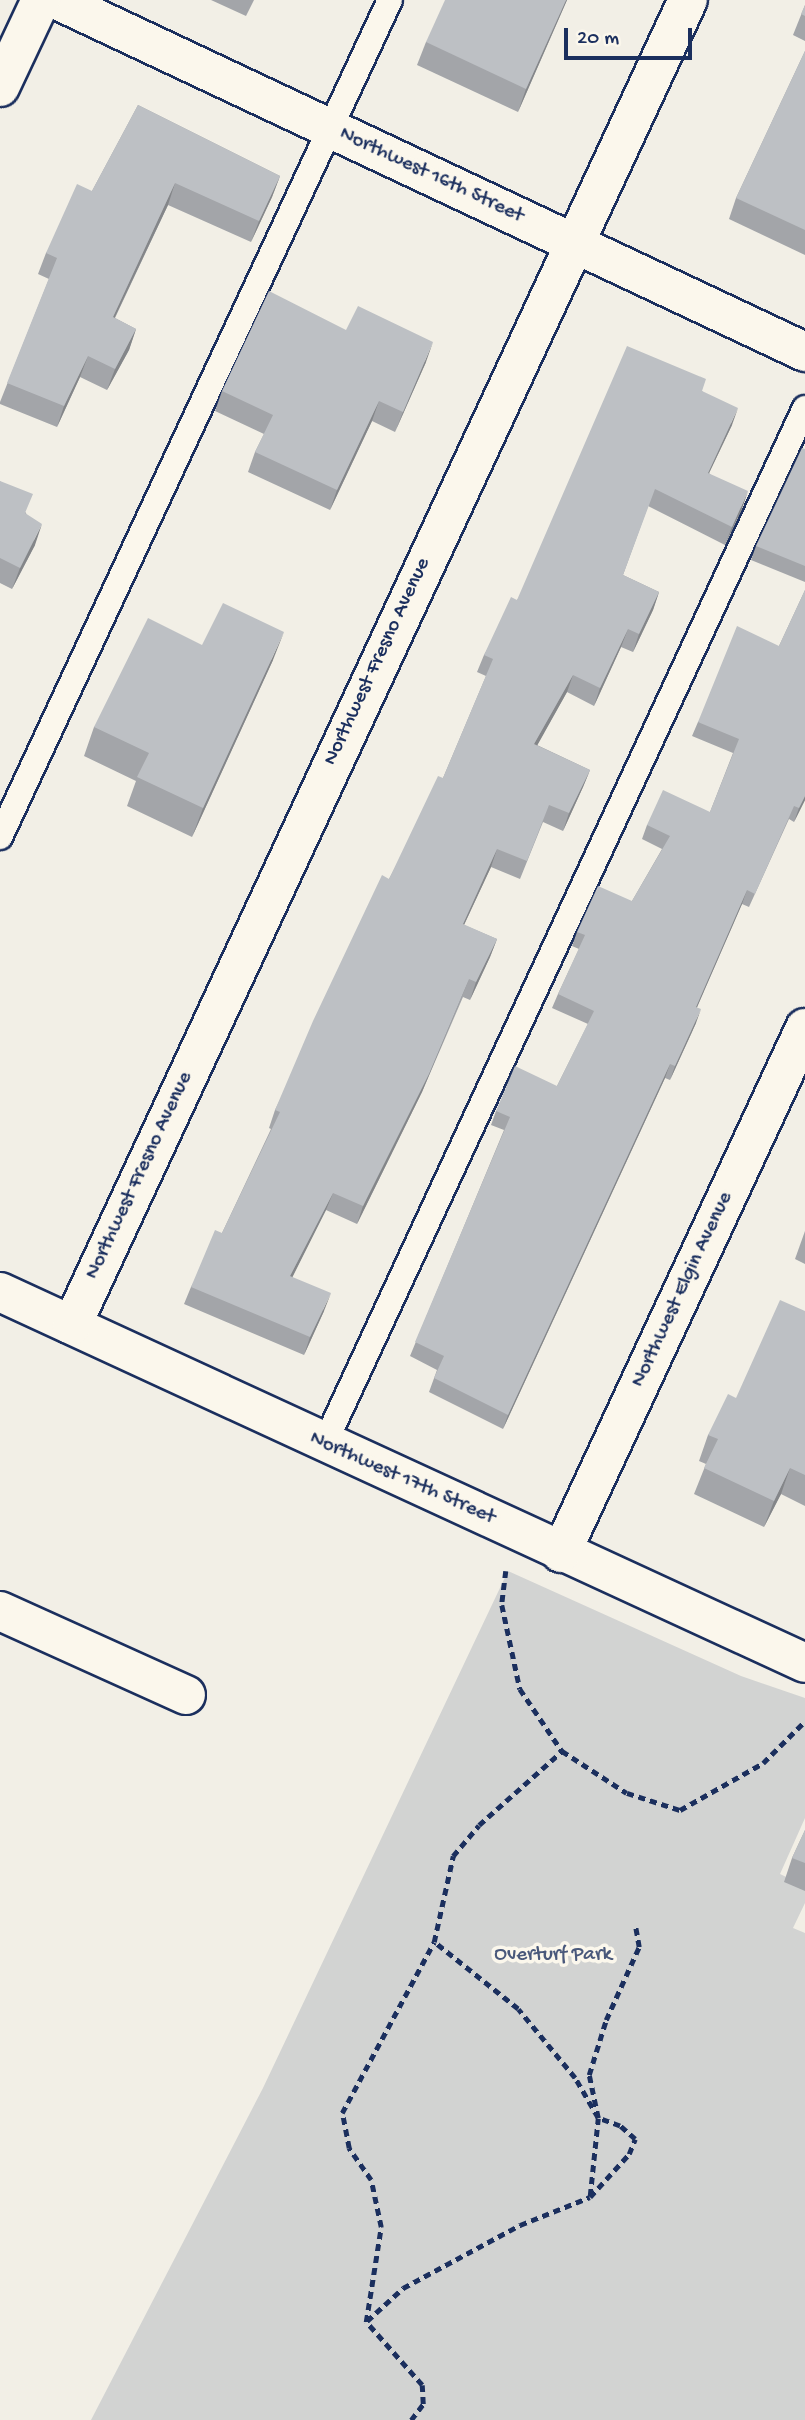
<!DOCTYPE html>
<style>
body{margin:0}
#map{position:relative;width:805px;height:2420px;overflow:hidden;background:#f2efe6;font-family:"Gochi Hand",sans-serif}
div>[style]{position:absolute}
.green>*{inset:0;background:#d2d3d2}
.path>*{height:4.5px;margin-top:-2.25px;transform-origin:0;background:repeating-linear-gradient(90deg,#1b2f5e 0 7px,transparent 0 12px)}
.roads{filter:drop-shadow(2px 0 #1b2f5e) drop-shadow(-2px 0 #1b2f5e) drop-shadow(0 2px #1b2f5e) drop-shadow(0 -2px #1b2f5e)}
.lane>*{height:24px;margin:-12px;padding:0 12px;transform-origin:12px;border-radius:12px;background:#fbf7ec}
.street>*{height:38px;margin:-19px;padding:0 19px;transform-origin:19px;border-radius:19px;background:#fbf7ec}
.secondary>*{height:38px;margin:-19px;padding:0 19px;transform-origin:19px;border-radius:19px;background:#fbf7ec}
.wall>*{inset:0;background:#a3a5a9}
.shaded-wall>*{inset:0;background:#848689}
.building>*{inset:0;background:#bdc0c4}
span{translate:-50% -50%;white-space:nowrap;text-align:center;line-height:1.15;-webkit-text-stroke:7px #fbf7ec;paint-order:stroke}
.street-label{font-size:21px;color:#1b2f5e}
.park-label{font-size:21px;color:#49587b}
.scale{position:absolute;left:564px;top:28px;width:128px;height:32px;box-sizing:border-box;border:4px solid #1b2f5e;border-top:0;padding-left:9px;font-size:21px;line-height:24px;white-space:nowrap;color:#1b2f5e;-webkit-text-stroke:5px #fbf7ec;paint-order:stroke}
</style>
<div id="map">
<div class="green">
<i style="clip-path:polygon(508px 1571px,741px 1676px,805px 1698px,805px 1818px,780px 1874px,805px 1886px,805px 1903px,793px 1928px,805px 1933px,805px 2420px,91px 2420px,263px 2088px)"></i>
</div>
<div class="path">
<i style="left:506px;top:1571px;width:34px;rotate:97deg"></i>
<i style="left:502px;top:1605px;width:86px;rotate:77.9deg"></i>
<i style="left:520px;top:1689px;width:75px;rotate:55.9deg"></i>
<i style="left:562px;top:1751px;width:77px;rotate:32.9deg"></i>
<i style="left:627px;top:1793px;width:56px;rotate:17.8deg"></i>
<i style="left:680px;top:1810px;width:95px;rotate:-29.5deg"></i>
<i style="left:763px;top:1763px;width:59px;rotate:-45deg"></i>
<i style="left:590px;top:2196px;width:78px;rotate:-84.1deg"></i>
<i style="left:598px;top:2118px;width:44px;rotate:-101.8deg"></i>
<i style="left:589px;top:2075px;width:58px;rotate:-72.8deg"></i>
<i style="left:606px;top:2020px;width:80px;rotate:-65.7deg"></i>
<i style="left:639px;top:1947px;width:23px;rotate:-100deg"></i>
<i style="left:367px;top:2321px;width:49px;rotate:-42.5deg"></i>
<i style="left:403px;top:2288px;width:133px;rotate:-28.3deg"></i>
<i style="left:520px;top:2225px;width:75px;rotate:-21.8deg"></i>
<i style="left:590px;top:2197px;width:58px;rotate:-47.8deg"></i>
<i style="left:629px;top:2154px;width:16px;rotate:-68deg"></i>
<i style="left:635px;top:2139px;width:20px;rotate:-139deg"></i>
<i style="left:620px;top:2126px;width:23px;rotate:-160deg"></i>
<i style="left:598px;top:2118px;width:46px;rotate:-119.9deg"></i>
<i style="left:575px;top:2078px;width:89px;rotate:-129.6deg"></i>
<i style="left:518px;top:2009px;width:107px;rotate:-141.4deg"></i>
<i style="left:411px;top:2420px;width:20px;rotate:-53deg"></i>
<i style="left:423px;top:2404px;width:19px;rotate:-93deg"></i>
<i style="left:422px;top:2385px;width:84px;rotate:-131.6deg"></i>
<i style="left:366px;top:2322px;width:96px;rotate:-81deg"></i>
<i style="left:381px;top:2227px;width:48px;rotate:-102deg"></i>
<i style="left:371px;top:2180px;width:39px;rotate:-125deg"></i>
<i style="left:349px;top:2148px;width:36px;rotate:-101deg"></i>
<i style="left:342px;top:2113px;width:194px;rotate:-61.7deg"></i>
<i style="left:434px;top:1942px;width:88px;rotate:-77.5deg"></i>
<i style="left:453px;top:1856px;width:40px;rotate:-50deg"></i>
<i style="left:479px;top:1825px;width:111px;rotate:-41.7deg"></i>
</div>
<div class="roads">
<div class="lane">
<i style="left:0;top:837px;width:923px;rotate:-65.02deg"></i>
<i style="left:324px;top:1445px;width:1143px;rotate:-65.12deg"></i>
</div>
<div class="street">
<i style="left:57px;top:0;width:827px;rotate:25.2deg"></i>
<i style="left:0;top:1292px;width:886px;rotate:24.74deg"></i>
<i style="left:72px;top:1325px;width:1461px;rotate:-65.07deg"></i>
<i style="left:561px;top:1553px;width:579px;rotate:-65.07deg"></i>
<i style="left:0;top:1611px;width:204px;rotate:24.3deg"></i>
</div>
<div class="secondary">
<i style="left:0;top:87px;width:96px;rotate:-64.8deg"></i>
</div>
</div>
<div class="wall">
<i style="clip-path:polygon(211px 0,254px 0,246px 16px)"></i>
<i style="clip-path:polygon(567px 0,518px 112px,417px 65px,426px 42px)"></i>
<i style="clip-path:polygon(805px 5px,805px 41px,793px 35px)"></i>
<i style="clip-path:polygon(805px 51px,805px 255px,729px 219px,736px 198px)"></i>
<i style="clip-path:polygon(138px 105px,280px 176px,272px 197px,251px 242px,168px 205px,115px 318px,136px 329px,129px 350px,107px 390px,80px 377px,57px 427px,0 404px,0 402px,49px 279px,38px 274px,46px 253px,92px 191px)"></i>
<i style="clip-path:polygon(346px 330px,426px 362px,395px 432px,372px 421px,330px 510px,248px 472px,255px 452px,264px 434px,215px 411px,222px 391px)"></i>
<i style="clip-path:polygon(702px 391px,732px 425px,709px 473px,742px 509px,725px 545px,648px 506px,623px 575px,659px 592px,653px 610px,633px 652px,621px 647px,594px 706px,567px 692px,537px 745px,590px 770px,583px 787px,563px 831px,543px 822px,520px 879px,491px 867px,464px 925px,497px 939px,490px 957px,470px 1000px,463px 997px,422px 1092px,357px 1224px,326px 1210px,292px 1277px,324px 1311px,304px 1355px,184px 1304px,191px 1287px,222px 1233px,271px 1129px,269px 1128px,275px 1110px,389px 879px,443px 778px,486px 676px,477px 672px,484px 655px,517px 600px)"></i>
<i style="clip-path:polygon(805px 449px,805px 582px,751px 560px,756px 546px)"></i>
<i style="clip-path:polygon(0 481px,26px 513px,35px 545px,12px 589px,0 583px)"></i>
<i style="clip-path:polygon(805px 590px,805px 800px,794px 822px,789px 819px,749px 907px,742px 904px,697px 1007px,696px 1023px,670px 1080px,665px 1078px,503px 1429px,429px 1392px,437px 1370px,410px 1356px,504px 1130px,491px 1125px,496px 1111px,557px 1086px,588px 1024px,552px 1008px,558px 994px,579px 949px,572px 946px,577px 932px,632px 901px,662px 849px,642px 839px,647px 825px,710px 812px,733px 753px,692px 736px,698px 722px,779px 646px)"></i>
<i style="clip-path:polygon(202px 645px,273px 660px,192px 837px,127px 806px,136px 781px,84px 756px,94px 727px)"></i>
<i style="clip-path:polygon(805px 1231px,805px 1264px,795px 1259px)"></i>
<i style="clip-path:polygon(805px 1311px,805px 1506px,781px 1494px,764px 1527px,694px 1494px,706px 1464px,699px 1461px,708px 1435px)"></i>
<i style="clip-path:polygon(805px 1830px,805px 1891px,784px 1882px,792px 1858px)"></i>
</div>
<div class="shaded-wall">
<i style="clip-path:polygon(566px 0,567px 0,518px 112px,526px 89px)"></i>
<i style="clip-path:polygon(280px 176px,272px 197px,251px 242px,259px 221px)"></i>
<i style="clip-path:polygon(175px 183px,168px 205px,105px 338px,113px 317px)"></i>
<i style="clip-path:polygon(136px 329px,129px 350px,107px 390px,115px 369px)"></i>
<i style="clip-path:polygon(433px 342px,426px 362px,395px 432px,403px 412px)"></i>
<i style="clip-path:polygon(88px 356px,80px 377px,57px 427px,64px 406px)"></i>
<i style="clip-path:polygon(379px 401px,372px 421px,330px 510px,337px 490px)"></i>
<i style="clip-path:polygon(738px 408px,732px 425px,701px 490px,708px 473px)"></i>
<i style="clip-path:polygon(748px 491px,742px 509px,725px 545px,732px 527px)"></i>
<i style="clip-path:polygon(42px 524px,35px 545px,12px 589px,20px 568px)"></i>
<i style="clip-path:polygon(659px 592px,653px 610px,633px 652px,639px 634px)"></i>
<i style="clip-path:polygon(628px 629px,621px 647px,594px 706px,600px 688px)"></i>
<i style="clip-path:polygon(284px 632px,273px 660px,192px 837px,203px 808px)"></i>
<i style="clip-path:polygon(573px 675px,567px 692px,528px 762px,534px 744px)"></i>
<i style="clip-path:polygon(590px 770px,583px 787px,563px 831px,569px 813px)"></i>
<i style="clip-path:polygon(805px 796px,805px 800px,794px 822px,799px 808px)"></i>
<i style="clip-path:polygon(497px 849px,491px 867px,456px 942px,463px 924px)"></i>
<i style="clip-path:polygon(747px 890px,742px 904px,691px 1021px,696px 1007px)"></i>
<i style="clip-path:polygon(497px 939px,490px 957px,470px 1000px,476px 982px)"></i>
<i style="clip-path:polygon(469px 979px,422px 1092px,357px 1224px,363px 1206px)"></i>
<i style="clip-path:polygon(701px 1009px,696px 1023px,670px 1080px,675px 1066px)"></i>
<i style="clip-path:polygon(670px 1064px,665px 1078px,503px 1429px,508px 1415px)"></i>
<i style="clip-path:polygon(333px 1193px,326px 1210px,284px 1294px,290px 1276px)"></i>
<i style="clip-path:polygon(331px 1293px,324px 1311px,304px 1355px,310px 1337px)"></i>
<i style="clip-path:polygon(790px 1468px,781px 1494px,764px 1527px,774px 1501px)"></i>
</div>
<div class="building">
<i style="clip-path:polygon(445px 0,566px 0,526px 89px,426px 42px)"></i>
<i style="clip-path:polygon(805px 5px,805px 16px,801px 14px)"></i>
<i style="clip-path:polygon(805px 51px,805px 230px,736px 198px)"></i>
<i style="clip-path:polygon(138px 105px,280px 176px,259px 221px,175px 183px,113px 317px,136px 329px,115px 369px,88px 356px,64px 406px,7px 383px,57px 258px,46px 253px,77px 184px,92px 191px)"></i>
<i style="clip-path:polygon(269px 291px,346px 330px,358px 306px,433px 342px,403px 412px,379px 401px,337px 490px,255px 452px,273px 415px,222px 391px)"></i>
<i style="clip-path:polygon(627px 346px,706px 379px,702px 391px,738px 408px,708px 473px,748px 491px,732px 527px,655px 489px,623px 575px,659px 592px,639px 634px,628px 629px,600px 688px,573px 675px,534px 744px,590px 770px,569px 813px,549px 805px,527px 861px,497px 849px,463px 924px,497px 939px,476px 982px,469px 979px,429px 1074px,363px 1206px,333px 1193px,290px 1276px,331px 1293px,310px 1337px,191px 1287px,215px 1230px,222px 1233px,280px 1112px,275px 1110px,313px 1021px,382px 875px,389px 879px,438px 776px,443px 778px,493px 659px,484px 655px,511px 597px,517px 600px)"></i>
<i style="clip-path:polygon(802px 448px,805px 449px,805px 566px,756px 546px)"></i>
<i style="clip-path:polygon(0 481px,33px 494px,25px 513px,42px 524px,20px 568px,0 558px)"></i>
<i style="clip-path:polygon(805px 590px,805px 796px,799px 808px,794px 806px,755px 894px,747px 890px,696px 1007px,701px 1009px,675px 1066px,670px 1064px,508px 1415px,434px 1378px,444px 1356px,415px 1342px,510px 1117px,496px 1111px,515px 1066px,557px 1086px,594px 1011px,558px 994px,585px 935px,577px 932px,598px 886px,632px 901px,670px 836px,647px 825px,663px 790px,710px 812px,739px 739px,698px 722px,737px 626px,779px 646px)"></i>
<i style="clip-path:polygon(223px 603px,284px 632px,203px 808px,137px 777px,149px 753px,94px 727px,148px 618px,202px 645px)"></i>
<i style="clip-path:polygon(780px 1300px,805px 1311px,805px 1475px,790px 1468px,774px 1501px,704px 1468px,718px 1439px,708px 1435px,728px 1394px,736px 1398px)"></i>
<i style="clip-path:polygon(805px 1830px,805px 1863px,792px 1858px)"></i>
</div>
<div class="street-label">
<span style="left:431px;top:176px;rotate:25deg">Northwest 16th Street</span>
<span style="left:378px;top:662px;rotate:-65deg">Northwest Fresno Avenue</span>
<span style="left:140px;top:1176px;rotate:-65deg">Northwest Fresno Avenue</span>
<span style="left:683px;top:1290px;rotate:-65deg">Northwest Elgin Avenue</span>
<span style="left:402px;top:1479px;rotate:24deg">Northwest 17th Street</span>
</div>
<div class="park-label">
<span style="left:553px;top:1956px">Overturf Park</span>
</div>
<div class="scale">20 m</div>
</div>
